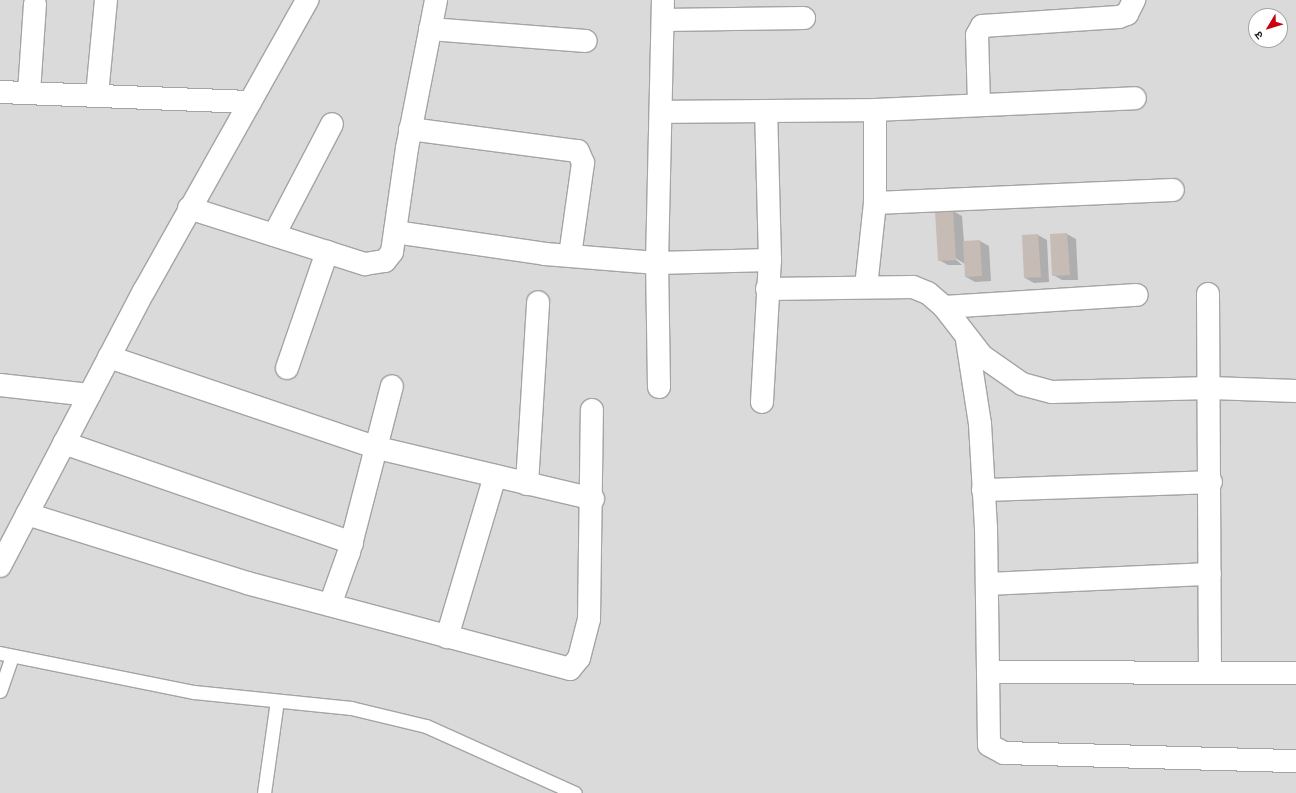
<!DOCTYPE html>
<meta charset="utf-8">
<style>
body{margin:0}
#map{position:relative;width:1296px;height:793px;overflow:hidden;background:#efeae3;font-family:Raleway,"Noto Sans Devanagari",sans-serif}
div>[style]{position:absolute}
.residential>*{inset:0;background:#dbdada}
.shadow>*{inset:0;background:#0003}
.building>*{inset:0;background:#c7bbb6}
.roads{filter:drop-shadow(1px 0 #a4a4a4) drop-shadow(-1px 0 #a4a4a4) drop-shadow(0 1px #a4a4a4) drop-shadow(0 -1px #a4a4a4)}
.lane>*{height:13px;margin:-6.5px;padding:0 6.5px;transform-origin:6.5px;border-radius:6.5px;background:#fff}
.street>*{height:22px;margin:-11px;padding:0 11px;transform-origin:11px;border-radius:11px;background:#fff}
span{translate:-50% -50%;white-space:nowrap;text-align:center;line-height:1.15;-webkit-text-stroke:3px #fff;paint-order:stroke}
.north{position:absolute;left:1248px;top:8px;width:40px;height:40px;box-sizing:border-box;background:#fff;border:1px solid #a5a5a5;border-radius:50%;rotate:232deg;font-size:11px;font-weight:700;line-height:16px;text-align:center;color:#1d1d1d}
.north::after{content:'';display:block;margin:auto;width:14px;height:18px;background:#ca0011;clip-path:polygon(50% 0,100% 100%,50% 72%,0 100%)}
</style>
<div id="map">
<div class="residential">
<i style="clip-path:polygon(evenodd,0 0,1296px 0,1296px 793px,0 793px,0 0,1256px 16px,1280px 16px,1280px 40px,1256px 40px,1256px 16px)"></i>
</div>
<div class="shadow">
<i style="clip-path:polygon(936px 211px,953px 211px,962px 216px,964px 242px,980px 241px,989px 246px,991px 281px,975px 282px,966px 277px,965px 264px,952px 256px,962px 265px,948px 265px,939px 260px)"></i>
<i style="clip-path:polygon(1067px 234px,1076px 239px,1078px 280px,1062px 280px,1053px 275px)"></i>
<i style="clip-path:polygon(1038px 235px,1047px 240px,1049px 282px,1034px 283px,1025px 278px)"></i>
</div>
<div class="building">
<i style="clip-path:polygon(953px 210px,956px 260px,938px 261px,935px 211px)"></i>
<i style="clip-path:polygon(1067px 233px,1070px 275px,1052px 276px,1050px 234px)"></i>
<i style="clip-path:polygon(1038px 234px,1041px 277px,1024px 278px,1022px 235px)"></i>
<i style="clip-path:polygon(980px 240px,982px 276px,965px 277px,963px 241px)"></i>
</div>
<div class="roads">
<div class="lane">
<i style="left:0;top:653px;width:198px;rotate:11.4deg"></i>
<i style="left:194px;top:692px;width:158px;rotate:5.8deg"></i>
<i style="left:351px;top:708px;width:77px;rotate:13.5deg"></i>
<i style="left:426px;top:726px;width:163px;rotate:24.2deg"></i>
<i style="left:0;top:691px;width:37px;rotate:-71deg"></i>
<i style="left:264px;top:793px;width:93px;rotate:-82deg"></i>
</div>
<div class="street">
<i style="left:663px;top:20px;width:141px;rotate:-0.8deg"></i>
<i style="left:430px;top:29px;width:156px;rotate:4.4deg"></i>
<i style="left:0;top:92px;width:250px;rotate:2.3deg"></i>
<i style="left:29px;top:92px;width:88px;rotate:-86.1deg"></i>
<i style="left:97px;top:95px;width:95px;rotate:-84.6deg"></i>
<i style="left:979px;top:105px;width:70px;rotate:-91.6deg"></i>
<i style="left:977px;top:35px;width:10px;rotate:-61deg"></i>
<i style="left:982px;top:26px;width:137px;rotate:-3.8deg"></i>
<i style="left:1119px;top:17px;width:9px;rotate:-21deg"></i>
<i style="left:1127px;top:14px;width:16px;rotate:-63deg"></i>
<i style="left:661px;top:112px;width:214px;rotate:-0.5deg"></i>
<i style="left:410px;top:129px;width:169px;rotate:7.5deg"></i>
<i style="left:578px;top:151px;width:13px;rotate:67deg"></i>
<i style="left:583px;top:163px;width:93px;rotate:98deg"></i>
<i style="left:875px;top:203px;width:298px;rotate:-2.5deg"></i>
<i style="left:189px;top:208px;width:185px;rotate:17.7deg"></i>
<i style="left:365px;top:264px;width:20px;rotate:-9deg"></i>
<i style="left:385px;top:261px;width:11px;rotate:-52deg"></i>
<i style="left:392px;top:252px;width:105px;rotate:-81.8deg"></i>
<i style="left:407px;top:148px;width:151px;rotate:-78.9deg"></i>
<i style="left:395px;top:232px;width:152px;rotate:8.3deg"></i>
<i style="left:545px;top:254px;width:112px;rotate:4.6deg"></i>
<i style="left:657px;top:263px;width:113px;rotate:-1.5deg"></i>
<i style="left:274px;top:235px;width:125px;rotate:-62.4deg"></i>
<i style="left:866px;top:287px;width:84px;rotate:-83.9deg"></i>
<i style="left:875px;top:203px;width:93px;rotate:-90deg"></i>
<i style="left:875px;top:110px;width:260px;rotate:-2.6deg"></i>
<i style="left:767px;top:289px;width:146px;rotate:-0.8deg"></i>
<i style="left:913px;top:287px;width:16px;rotate:22deg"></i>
<i style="left:928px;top:293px;width:21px;rotate:41deg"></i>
<i style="left:944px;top:307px;width:62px;rotate:52.2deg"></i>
<i style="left:982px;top:356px;width:49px;rotate:35deg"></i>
<i style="left:1022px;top:384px;width:31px;rotate:15deg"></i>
<i style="left:1052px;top:392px;width:159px;rotate:-1.4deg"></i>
<i style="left:1211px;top:388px;width:85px;rotate:2deg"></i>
<i style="left:1208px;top:294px;width:379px;rotate:89.7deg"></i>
<i style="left:944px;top:307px;width:193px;rotate:-3.6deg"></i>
<i style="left:967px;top:340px;width:85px;rotate:81.2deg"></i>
<i style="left:980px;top:424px;width:104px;rotate:86.7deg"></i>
<i style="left:986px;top:528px;width:217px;rotate:89.2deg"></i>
<i style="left:989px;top:745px;width:17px;rotate:28deg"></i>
<i style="left:1004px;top:753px;width:292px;rotate:1.6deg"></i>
<i style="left:109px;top:357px;width:284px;rotate:18.7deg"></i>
<i style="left:378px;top:448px;width:221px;rotate:13.3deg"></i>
<i style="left:287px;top:368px;width:123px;rotate:-71deg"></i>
<i style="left:0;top:385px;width:90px;rotate:6.4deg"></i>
<i style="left:659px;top:387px;width:124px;rotate:-90.9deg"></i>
<i style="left:657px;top:263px;width:263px;rotate:-88.7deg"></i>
<i style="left:762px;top:402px;width:142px;rotate:-86.8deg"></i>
<i style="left:770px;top:260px;width:149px;rotate:-91.5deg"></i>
<i style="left:64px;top:443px;width:305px;rotate:19.1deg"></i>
<i style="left:527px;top:484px;width:182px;rotate:-86.5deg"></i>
<i style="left:983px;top:490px;width:228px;rotate:-2deg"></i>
<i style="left:27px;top:514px;width:231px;rotate:17.4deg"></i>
<i style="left:247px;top:583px;width:334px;rotate:14.9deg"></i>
<i style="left:570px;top:669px;width:14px;rotate:-51deg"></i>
<i style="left:579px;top:658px;width:40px;rotate:-75.6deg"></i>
<i style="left:589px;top:619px;width:209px;rotate:-89.2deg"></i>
<i style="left:0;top:566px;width:310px;rotate:-62.4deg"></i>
<i style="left:144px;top:291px;width:334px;rotate:-60.7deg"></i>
<i style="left:987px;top:584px;width:223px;rotate:-2.6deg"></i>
<i style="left:330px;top:605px;width:56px;rotate:-70.3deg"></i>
<i style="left:349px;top:552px;width:171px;rotate:-75.5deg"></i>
<i style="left:447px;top:637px;width:168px;rotate:-73.4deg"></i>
<i style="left:989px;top:672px;width:307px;rotate:0.2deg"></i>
</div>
</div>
<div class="north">उ</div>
</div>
